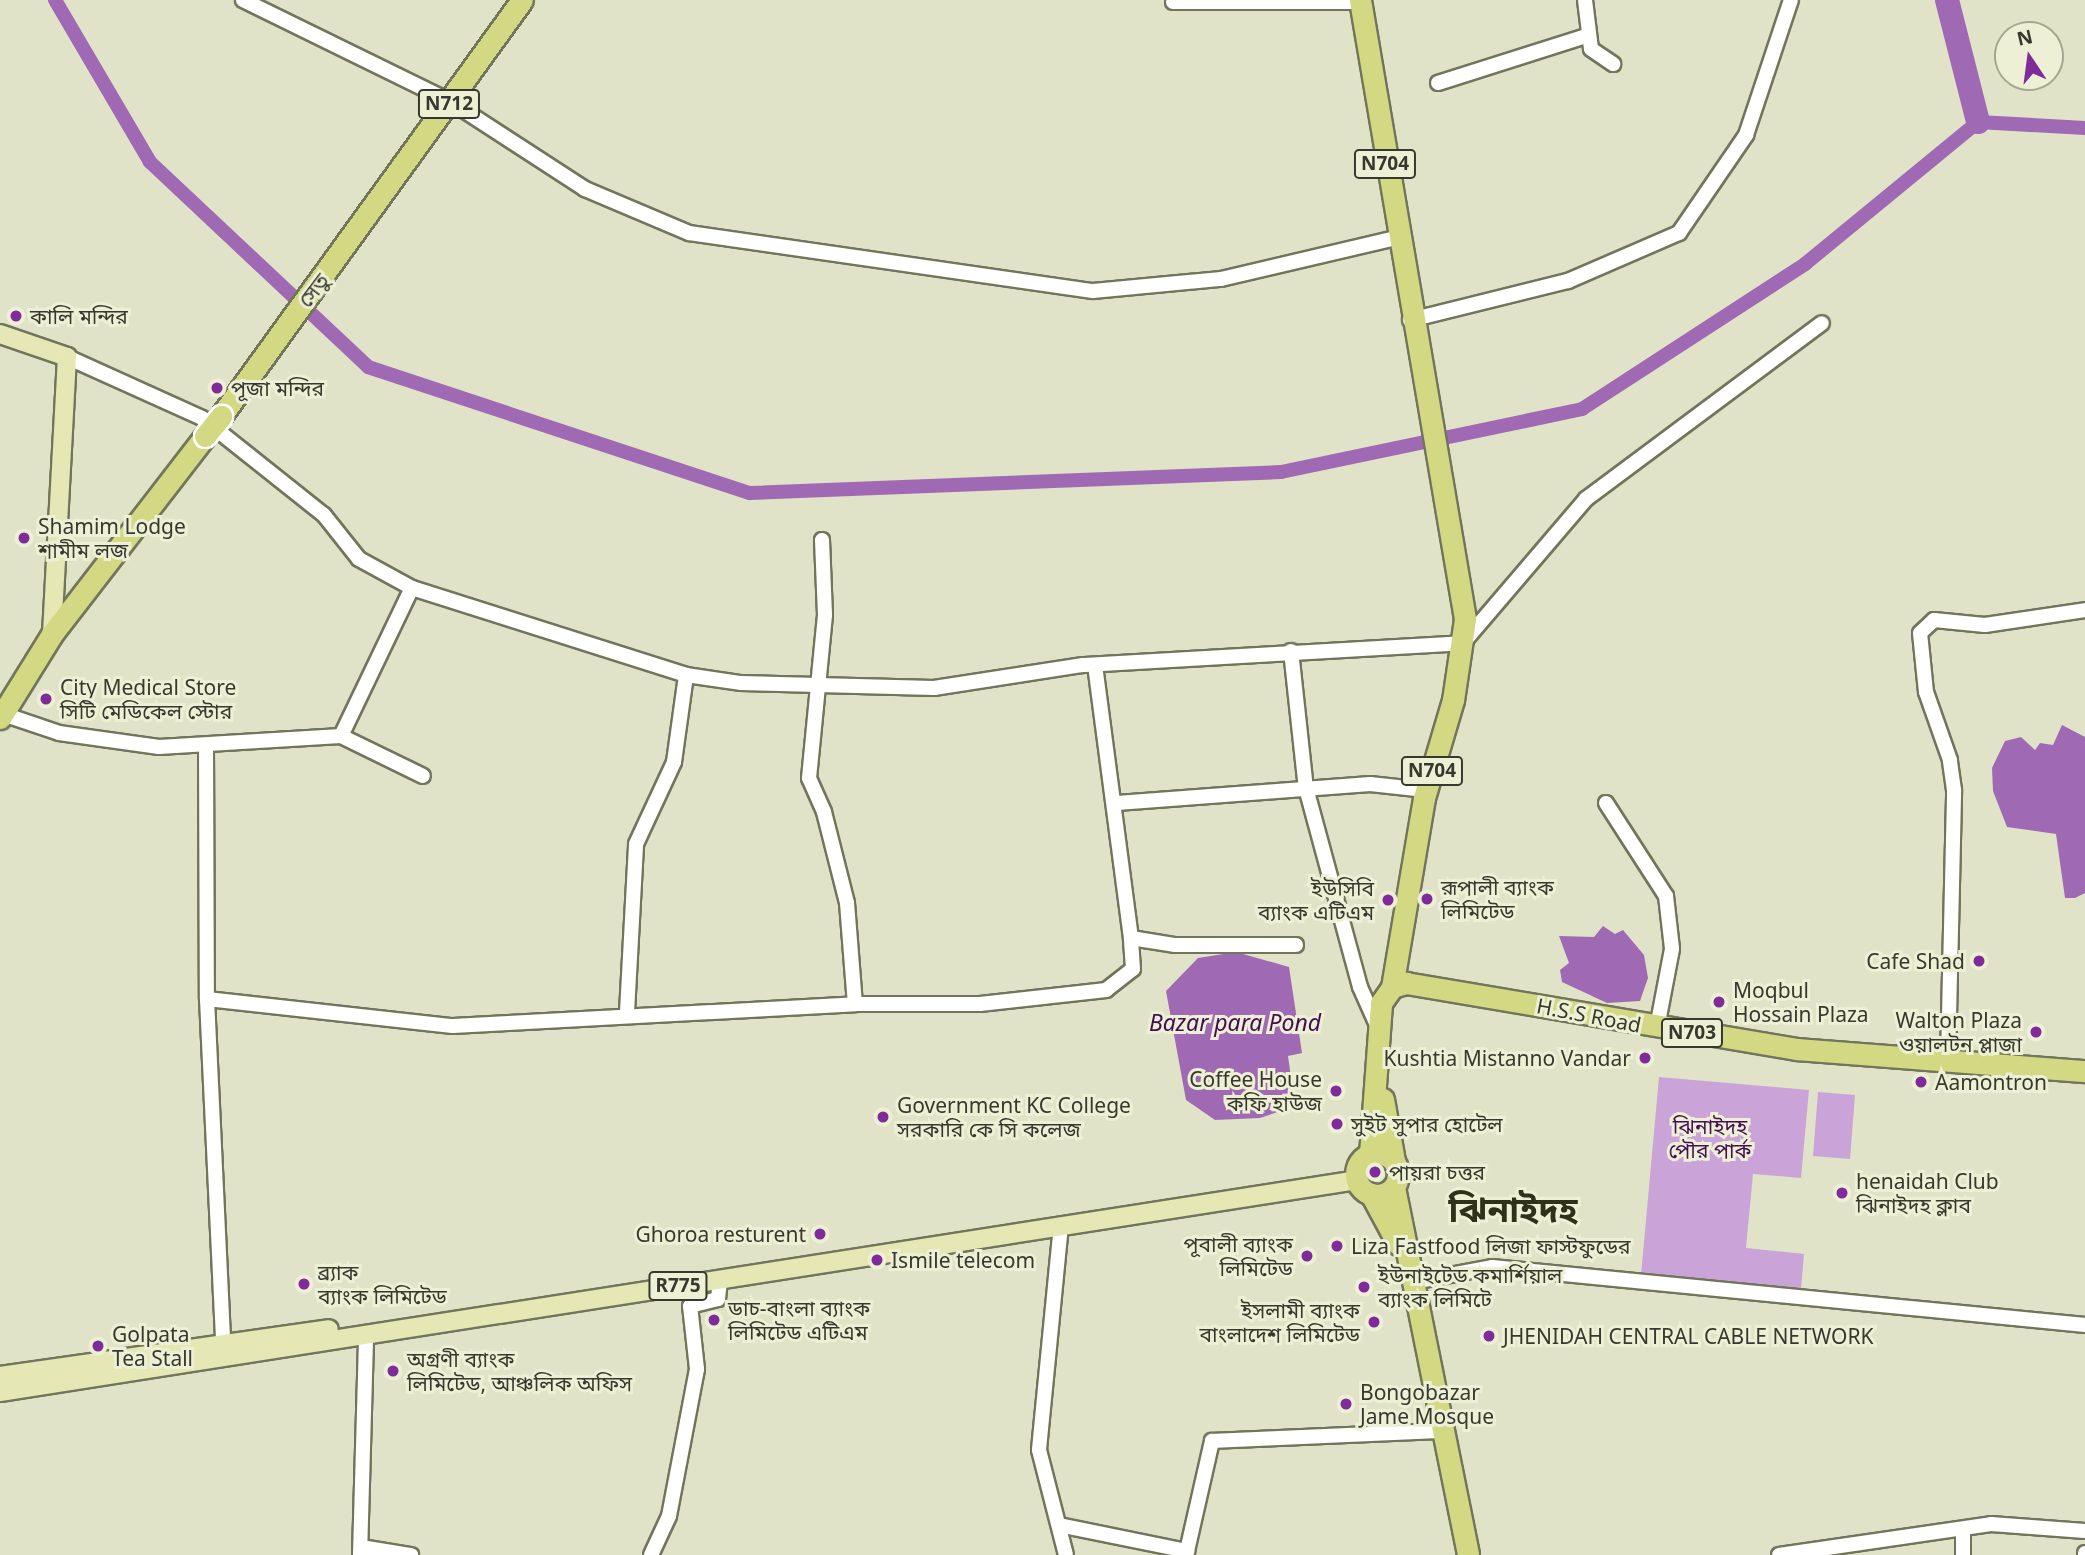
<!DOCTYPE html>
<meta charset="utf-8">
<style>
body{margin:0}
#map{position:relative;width:2085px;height:1555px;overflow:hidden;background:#e0e3c7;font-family:"Noto Sans","Noto Sans Bengali",sans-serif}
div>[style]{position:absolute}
.green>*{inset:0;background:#caa4d9}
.water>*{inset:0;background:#a069b4}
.canal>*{height:14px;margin:-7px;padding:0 7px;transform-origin:7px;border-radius:7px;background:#a069b4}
.river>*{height:24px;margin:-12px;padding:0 12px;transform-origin:12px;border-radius:12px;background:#a069b4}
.roads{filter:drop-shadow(2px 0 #72755b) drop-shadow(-2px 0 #72755b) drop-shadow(0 2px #72755b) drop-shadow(0 -2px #72755b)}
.minor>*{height:14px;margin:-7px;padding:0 7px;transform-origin:7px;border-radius:7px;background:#fff}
.major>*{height:18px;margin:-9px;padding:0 9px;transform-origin:9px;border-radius:9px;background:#e5e8b5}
.highway>*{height:21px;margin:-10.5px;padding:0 10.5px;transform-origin:10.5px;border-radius:10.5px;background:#d3d883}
.highway>.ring{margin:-10.5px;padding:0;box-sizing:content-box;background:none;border:21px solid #d3d883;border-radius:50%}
.bridges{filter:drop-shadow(2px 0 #fff) drop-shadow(-2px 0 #fff) drop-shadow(0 2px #fff) drop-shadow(0 -2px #fff)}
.highway-bridge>*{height:21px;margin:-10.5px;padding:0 10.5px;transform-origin:10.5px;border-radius:10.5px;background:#d3d883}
.dots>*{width:19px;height:19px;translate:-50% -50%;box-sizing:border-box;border:4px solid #edf0d4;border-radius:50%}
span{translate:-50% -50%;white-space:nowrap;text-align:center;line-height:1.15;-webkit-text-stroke:6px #edf0d4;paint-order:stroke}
.shield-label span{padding:2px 5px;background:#edf0d4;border:2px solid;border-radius:5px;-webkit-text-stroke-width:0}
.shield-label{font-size:19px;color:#38392e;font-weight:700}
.street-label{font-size:21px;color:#38392e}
.poi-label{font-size:21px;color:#38392e}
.left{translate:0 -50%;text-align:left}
.right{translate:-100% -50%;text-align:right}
.park-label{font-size:21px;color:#450f56}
.water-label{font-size:23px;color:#430d54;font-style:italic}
.town-label{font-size:35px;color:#2f311a;font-weight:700}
.north{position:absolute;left:1994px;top:21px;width:70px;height:70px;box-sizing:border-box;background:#edf0d4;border:2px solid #a5a792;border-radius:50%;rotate:347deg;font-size:19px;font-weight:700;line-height:28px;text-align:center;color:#38392e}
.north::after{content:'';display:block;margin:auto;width:24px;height:32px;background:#7f2b9a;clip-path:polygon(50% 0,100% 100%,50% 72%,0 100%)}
</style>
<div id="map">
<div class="green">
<i style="clip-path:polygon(1659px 1077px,1809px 1090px,1801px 1178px,1753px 1174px,1746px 1248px,1804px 1254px,1801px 1289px,1641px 1275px)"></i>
<i style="clip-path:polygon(1818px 1092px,1855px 1095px,1850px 1159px,1813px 1156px)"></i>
</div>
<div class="water">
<i style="clip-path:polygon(2062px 725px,2085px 737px,2085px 893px,2075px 898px,2065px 898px,2056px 834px,2007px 827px,1993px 791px,1992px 768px,2005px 741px,2021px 737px,2035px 750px,2040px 743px,2053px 745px)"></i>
<i style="clip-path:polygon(1603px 926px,1615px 934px,1623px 930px,1644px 955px,1648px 978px,1640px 1001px,1607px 1003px,1562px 982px,1560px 970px,1569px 963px,1559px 936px,1594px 937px)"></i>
<i style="clip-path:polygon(1236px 952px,1289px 967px,1302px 1053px,1288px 1056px,1295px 1106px,1260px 1118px,1215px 1120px,1186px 1100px,1166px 991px,1198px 958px)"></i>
</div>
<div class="canal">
<i style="left:55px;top:0;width:188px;rotate:59.6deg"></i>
<i style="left:150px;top:162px;width:299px;rotate:43.2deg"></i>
<i style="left:368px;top:367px;width:402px;rotate:18.3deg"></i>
<i style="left:750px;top:493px;width:531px;rotate:-2.26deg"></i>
<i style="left:1281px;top:472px;width:308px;rotate:-11.8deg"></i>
<i style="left:1582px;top:409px;width:266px;rotate:-33deg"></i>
<i style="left:1805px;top:264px;width:224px;rotate:-39.4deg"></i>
<i style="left:1978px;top:122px;width:107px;rotate:3.2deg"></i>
</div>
<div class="river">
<i style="left:1947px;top:0;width:126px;rotate:75.7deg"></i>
</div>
<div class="roads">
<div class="minor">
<i style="left:243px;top:0;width:232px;rotate:26.1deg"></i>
<i style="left:451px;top:102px;width:160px;rotate:33deg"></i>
<i style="left:585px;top:189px;width:113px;rotate:22.9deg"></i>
<i style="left:689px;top:233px;width:408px;rotate:8.2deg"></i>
<i style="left:1093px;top:291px;width:129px;rotate:-5.4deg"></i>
<i style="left:1221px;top:279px;width:180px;rotate:-13.2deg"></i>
<i style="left:1585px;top:0;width:49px;rotate:83deg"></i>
<i style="left:1591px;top:49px;width:27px;rotate:34deg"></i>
<i style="left:1173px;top:2px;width:187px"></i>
<i style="left:1438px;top:83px;width:155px;rotate:-17.6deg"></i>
<i style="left:1410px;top:320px;width:163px;rotate:-13.9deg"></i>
<i style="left:1568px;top:281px;width:121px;rotate:-23.4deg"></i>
<i style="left:1679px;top:233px;width:119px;rotate:-55.6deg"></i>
<i style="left:1746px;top:135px;width:142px;rotate:-71.6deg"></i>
<i style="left:67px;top:357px;width:148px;rotate:24.3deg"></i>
<i style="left:202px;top:418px;width:156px;rotate:38.5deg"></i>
<i style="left:324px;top:515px;width:56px;rotate:51.5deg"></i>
<i style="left:359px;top:559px;width:60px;rotate:28.7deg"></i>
<i style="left:412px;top:588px;width:287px;rotate:17.6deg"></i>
<i style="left:686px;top:675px;width:56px;rotate:8.3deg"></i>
<i style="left:741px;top:683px;width:193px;rotate:1.5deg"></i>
<i style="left:934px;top:688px;width:151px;rotate:-8.8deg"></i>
<i style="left:1083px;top:665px;width:381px;rotate:-3.3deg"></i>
<i style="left:1463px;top:643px;width:189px;rotate:-49.5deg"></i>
<i style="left:1586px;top:499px;width:294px;rotate:-36.7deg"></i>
<i style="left:822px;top:540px;width:75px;rotate:87.7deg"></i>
<i style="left:825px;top:615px;width:164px;rotate:95.6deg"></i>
<i style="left:809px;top:778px;width:37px;rotate:66deg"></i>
<i style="left:824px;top:812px;width:94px;rotate:75.8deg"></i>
<i style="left:847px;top:903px;width:101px;rotate:85.5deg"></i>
<i style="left:855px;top:1004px;width:125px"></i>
<i style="left:980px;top:1004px;width:127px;rotate:-6.3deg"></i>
<i style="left:1106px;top:990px;width:34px;rotate:-38deg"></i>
<i style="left:1133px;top:969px;width:31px;rotate:-94deg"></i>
<i style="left:1291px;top:651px;width:138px;rotate:83.8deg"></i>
<i style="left:1306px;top:788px;width:206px;rotate:74.8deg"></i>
<i style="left:1360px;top:987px;width:42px;rotate:65.9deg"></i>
<i style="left:1095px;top:665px;width:275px;rotate:82.5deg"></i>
<i style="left:1131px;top:938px;width:45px;rotate:9deg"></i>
<i style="left:1175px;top:945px;width:121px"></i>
<i style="left:3px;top:714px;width:59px;rotate:18.7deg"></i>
<i style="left:59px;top:733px;width:101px;rotate:8deg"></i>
<i style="left:159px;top:747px;width:182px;rotate:-3.5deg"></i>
<i style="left:341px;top:736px;width:91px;rotate:26deg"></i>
<i style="left:341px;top:736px;width:164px;rotate:-64.4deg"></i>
<i style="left:206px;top:746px;width:253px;rotate:89.8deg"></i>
<i style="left:207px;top:999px;width:344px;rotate:87.3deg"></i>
<i style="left:1117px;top:803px;width:254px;rotate:-4.3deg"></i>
<i style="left:1370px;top:784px;width:56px;rotate:6.1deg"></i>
<i style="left:1606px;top:803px;width:111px;rotate:57.2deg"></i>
<i style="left:1666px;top:896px;width:53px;rotate:83.5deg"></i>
<i style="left:1672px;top:949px;width:80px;rotate:100.8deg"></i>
<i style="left:207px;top:999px;width:247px;rotate:6.3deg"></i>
<i style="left:453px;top:1026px;width:403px;rotate:-3.1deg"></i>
<i style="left:627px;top:1012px;width:168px;rotate:-86.9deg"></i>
<i style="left:636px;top:844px;width:90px;rotate:-65.1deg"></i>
<i style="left:674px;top:762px;width:88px;rotate:-82.1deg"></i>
<i style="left:1948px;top:1061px;width:271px;rotate:-88.7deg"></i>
<i style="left:1954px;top:790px;width:30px;rotate:-98deg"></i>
<i style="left:1950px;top:760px;width:72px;rotate:-109.4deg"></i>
<i style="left:1926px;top:692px;width:59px;rotate:-95.8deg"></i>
<i style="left:1920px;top:633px;width:19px;rotate:-43deg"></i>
<i style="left:1934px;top:620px;width:51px;rotate:5.6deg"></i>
<i style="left:1985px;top:625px;width:101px;rotate:-8.5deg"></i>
<i style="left:1061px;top:1225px;width:226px;rotate:95.6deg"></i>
<i style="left:1039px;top:1450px;width:108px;rotate:75.6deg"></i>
<i style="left:1413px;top:1282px;width:80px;rotate:-10.8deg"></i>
<i style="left:1492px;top:1267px;width:596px;rotate:5.59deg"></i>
<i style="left:1059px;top:1525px;width:131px;rotate:11.5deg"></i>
<i style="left:1187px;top:1551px;width:113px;rotate:-77.2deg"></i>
<i style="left:1212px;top:1441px;width:232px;rotate:-2.5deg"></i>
<i style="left:361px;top:1547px;width:51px;rotate:9.1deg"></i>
<i style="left:360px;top:1555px;width:220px;rotate:-88.4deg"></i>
<i style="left:651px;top:1555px;width:43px;rotate:-65.2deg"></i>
<i style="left:669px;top:1516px;width:150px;rotate:-79.2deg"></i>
<i style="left:697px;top:1369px;width:63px;rotate:-96.3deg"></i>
<i style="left:690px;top:1306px;width:29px;rotate:-14deg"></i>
<i style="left:718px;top:1299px;width:20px;rotate:-84deg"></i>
<i style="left:1779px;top:1555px;width:214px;rotate:-8.3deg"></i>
<i style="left:1991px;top:1524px;width:94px;rotate:4.3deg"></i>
<i style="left:1963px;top:1555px;width:26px;rotate:-90deg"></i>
<i style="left:2085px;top:1555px;width:2px;rotate:-90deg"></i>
</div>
<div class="major">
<i style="left:0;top:334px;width:71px;rotate:18.9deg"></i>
<i style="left:67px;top:357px;width:277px;rotate:93.1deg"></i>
<i style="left:0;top:1376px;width:332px;rotate:-8.1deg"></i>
<i style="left:0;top:1392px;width:1373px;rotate:-8.88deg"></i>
</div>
<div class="highway">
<i style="left:1360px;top:0;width:628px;rotate:80.37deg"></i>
<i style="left:1465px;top:619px;width:82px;rotate:98.4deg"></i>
<i style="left:1453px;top:700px;width:102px;rotate:106.5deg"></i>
<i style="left:1424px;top:798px;width:192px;rotate:99.6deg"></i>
<i style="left:221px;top:416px;width:513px;rotate:-54.11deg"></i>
<i style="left:0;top:718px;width:99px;rotate:-58.2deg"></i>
<i style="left:52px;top:634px;width:250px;rotate:-52.3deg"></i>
<i style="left:1383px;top:1099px;width:63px;rotate:79.9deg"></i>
<i class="ring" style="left:1356px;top:1153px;width:21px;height:21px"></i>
<i style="left:1370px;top:1154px;width:151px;rotate:-85.8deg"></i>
<i style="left:1381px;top:1003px;width:19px;rotate:-55deg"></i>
<i style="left:1392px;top:987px;width:15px;rotate:-16deg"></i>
<i style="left:1406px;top:983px;width:397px;rotate:9.6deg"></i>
<i style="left:1797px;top:1049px;width:289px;rotate:4.4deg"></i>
<i style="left:1394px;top:1187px;width:375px;rotate:78.6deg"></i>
<i style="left:1371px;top:1194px;width:57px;rotate:61.6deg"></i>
</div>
</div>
<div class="bridges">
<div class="highway-bridge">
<i style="left:205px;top:436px;width:26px;rotate:-51deg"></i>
</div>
</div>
<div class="dots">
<i style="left:16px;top:316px;background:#7f2b9a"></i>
<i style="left:217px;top:388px;background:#7f2b9a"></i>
<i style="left:24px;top:538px;background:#7f2b9a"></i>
<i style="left:46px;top:699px;background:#7f2b9a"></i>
<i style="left:1427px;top:899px;background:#7f2b9a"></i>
<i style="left:1388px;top:900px;background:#7f2b9a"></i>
<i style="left:1979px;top:961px;background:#7f2b9a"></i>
<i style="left:1719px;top:1002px;background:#7f2b9a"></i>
<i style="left:2036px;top:1032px;background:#7f2b9a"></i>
<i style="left:1645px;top:1058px;background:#7f2b9a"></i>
<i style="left:1921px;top:1082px;background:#7f2b9a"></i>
<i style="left:1336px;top:1091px;background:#7f2b9a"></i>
<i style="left:883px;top:1117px;background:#7f2b9a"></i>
<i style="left:1337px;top:1124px;background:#7f2b9a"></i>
<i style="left:1375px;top:1172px;background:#7f2b9a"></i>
<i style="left:1842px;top:1193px;background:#7f2b9a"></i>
<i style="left:820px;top:1234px;background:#7f2b9a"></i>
<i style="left:1337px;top:1246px;background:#7f2b9a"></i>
<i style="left:1307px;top:1256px;background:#7f2b9a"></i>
<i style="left:877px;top:1260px;background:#7f2b9a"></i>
<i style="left:304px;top:1284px;background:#7f2b9a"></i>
<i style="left:1364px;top:1287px;background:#7f2b9a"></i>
<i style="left:714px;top:1320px;background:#7f2b9a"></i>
<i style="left:1374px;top:1322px;background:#7f2b9a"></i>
<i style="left:1489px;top:1336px;background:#7f2b9a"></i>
<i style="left:98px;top:1346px;background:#7f2b9a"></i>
<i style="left:393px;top:1371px;background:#7f2b9a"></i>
<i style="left:1346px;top:1404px;background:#7f2b9a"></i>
</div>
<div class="shield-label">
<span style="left:449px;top:104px">N712</span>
<span style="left:1385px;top:164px">N704</span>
<span style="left:1432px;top:771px">N704</span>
<span style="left:1692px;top:1033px">N703</span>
<span style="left:678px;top:1286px">R775</span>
</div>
<div class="street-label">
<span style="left:313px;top:290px;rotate:-53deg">সেতু</span>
<span style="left:1589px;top:1015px;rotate:11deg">H.S.S Road</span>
</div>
<div class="poi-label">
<span class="left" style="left:30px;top:316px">কালি মন্দির</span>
<span class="left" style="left:231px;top:388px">পূজা মন্দির</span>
<span class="left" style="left:38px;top:538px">Shamim Lodge<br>শামীম লজ</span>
<span class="left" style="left:60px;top:699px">City Medical Store<br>সিটি মেডিকেল স্টোর</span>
<span class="left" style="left:1441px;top:899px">রূপালী ব্যাংক<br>লিমিটেড</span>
<span class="right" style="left:1374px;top:900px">ইউসিবি<br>ব্যাংক এটিএম</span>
<span class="right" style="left:1965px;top:961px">Cafe Shad</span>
<span class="left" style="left:1733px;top:1002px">Moqbul<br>Hossain Plaza</span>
<span class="right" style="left:2022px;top:1032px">Walton Plaza<br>ওয়ালটন প্লাজা</span>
<span class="right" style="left:1631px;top:1058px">Kushtia Mistanno Vandar</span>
<span class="right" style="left:1322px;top:1091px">Coffee House<br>কফি হাউজ</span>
<span class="left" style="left:1935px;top:1082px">Aamontron</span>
<span class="left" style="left:897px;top:1117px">Government KC College<br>সরকারি কে সি কলেজ</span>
<span class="left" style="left:1351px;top:1124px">সুইট সুপার হোটেল</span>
<span class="left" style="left:1389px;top:1172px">পায়রা চত্তর</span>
<span class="left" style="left:1856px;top:1193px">henaidah Club<br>ঝিনাইদহ ক্লাব</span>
<span class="right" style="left:806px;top:1234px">Ghoroa resturent</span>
<span class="right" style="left:1293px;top:1256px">পূবালী ব্যাংক<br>লিমিটেড</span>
<span class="left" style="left:1351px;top:1246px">Liza Fastfood লিজা ফাস্টফুডের</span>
<span class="left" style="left:891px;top:1260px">Ismile telecom</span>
<span class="left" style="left:318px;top:1284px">ব্র্যাক<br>ব্যাংক লিমিটেড</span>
<span class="left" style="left:1378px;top:1287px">ইউনাইটেড কমার্শিয়াল<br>ব্যাংক লিমিটে</span>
<span class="left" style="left:728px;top:1320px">ডাচ-বাংলা ব্যাংক<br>লিমিটেড এটিএম</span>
<span class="right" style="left:1360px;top:1322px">ইসলামী ব্যাংক<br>বাংলাদেশ লিমিটেড</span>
<span class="left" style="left:112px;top:1346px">Golpata<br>Tea Stall</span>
<span class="left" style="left:1503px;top:1336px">JHENIDAH CENTRAL CABLE NETWORK</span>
<span class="left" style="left:407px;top:1371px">অগ্রণী ব্যাংক<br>লিমিটেড, আঞ্চলিক অফিস</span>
<span class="left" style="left:1360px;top:1404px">Bongobazar<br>Jame Mosque</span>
</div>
<div class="park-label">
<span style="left:1710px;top:1138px">ঝিনাইদহ<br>পৌর পার্ক</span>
</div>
<div class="water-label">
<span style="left:1235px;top:1022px">Bazar para Pond</span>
</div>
<div class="town-label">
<span style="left:1513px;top:1209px">ঝিনাইদহ</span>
</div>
<div class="north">N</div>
</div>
